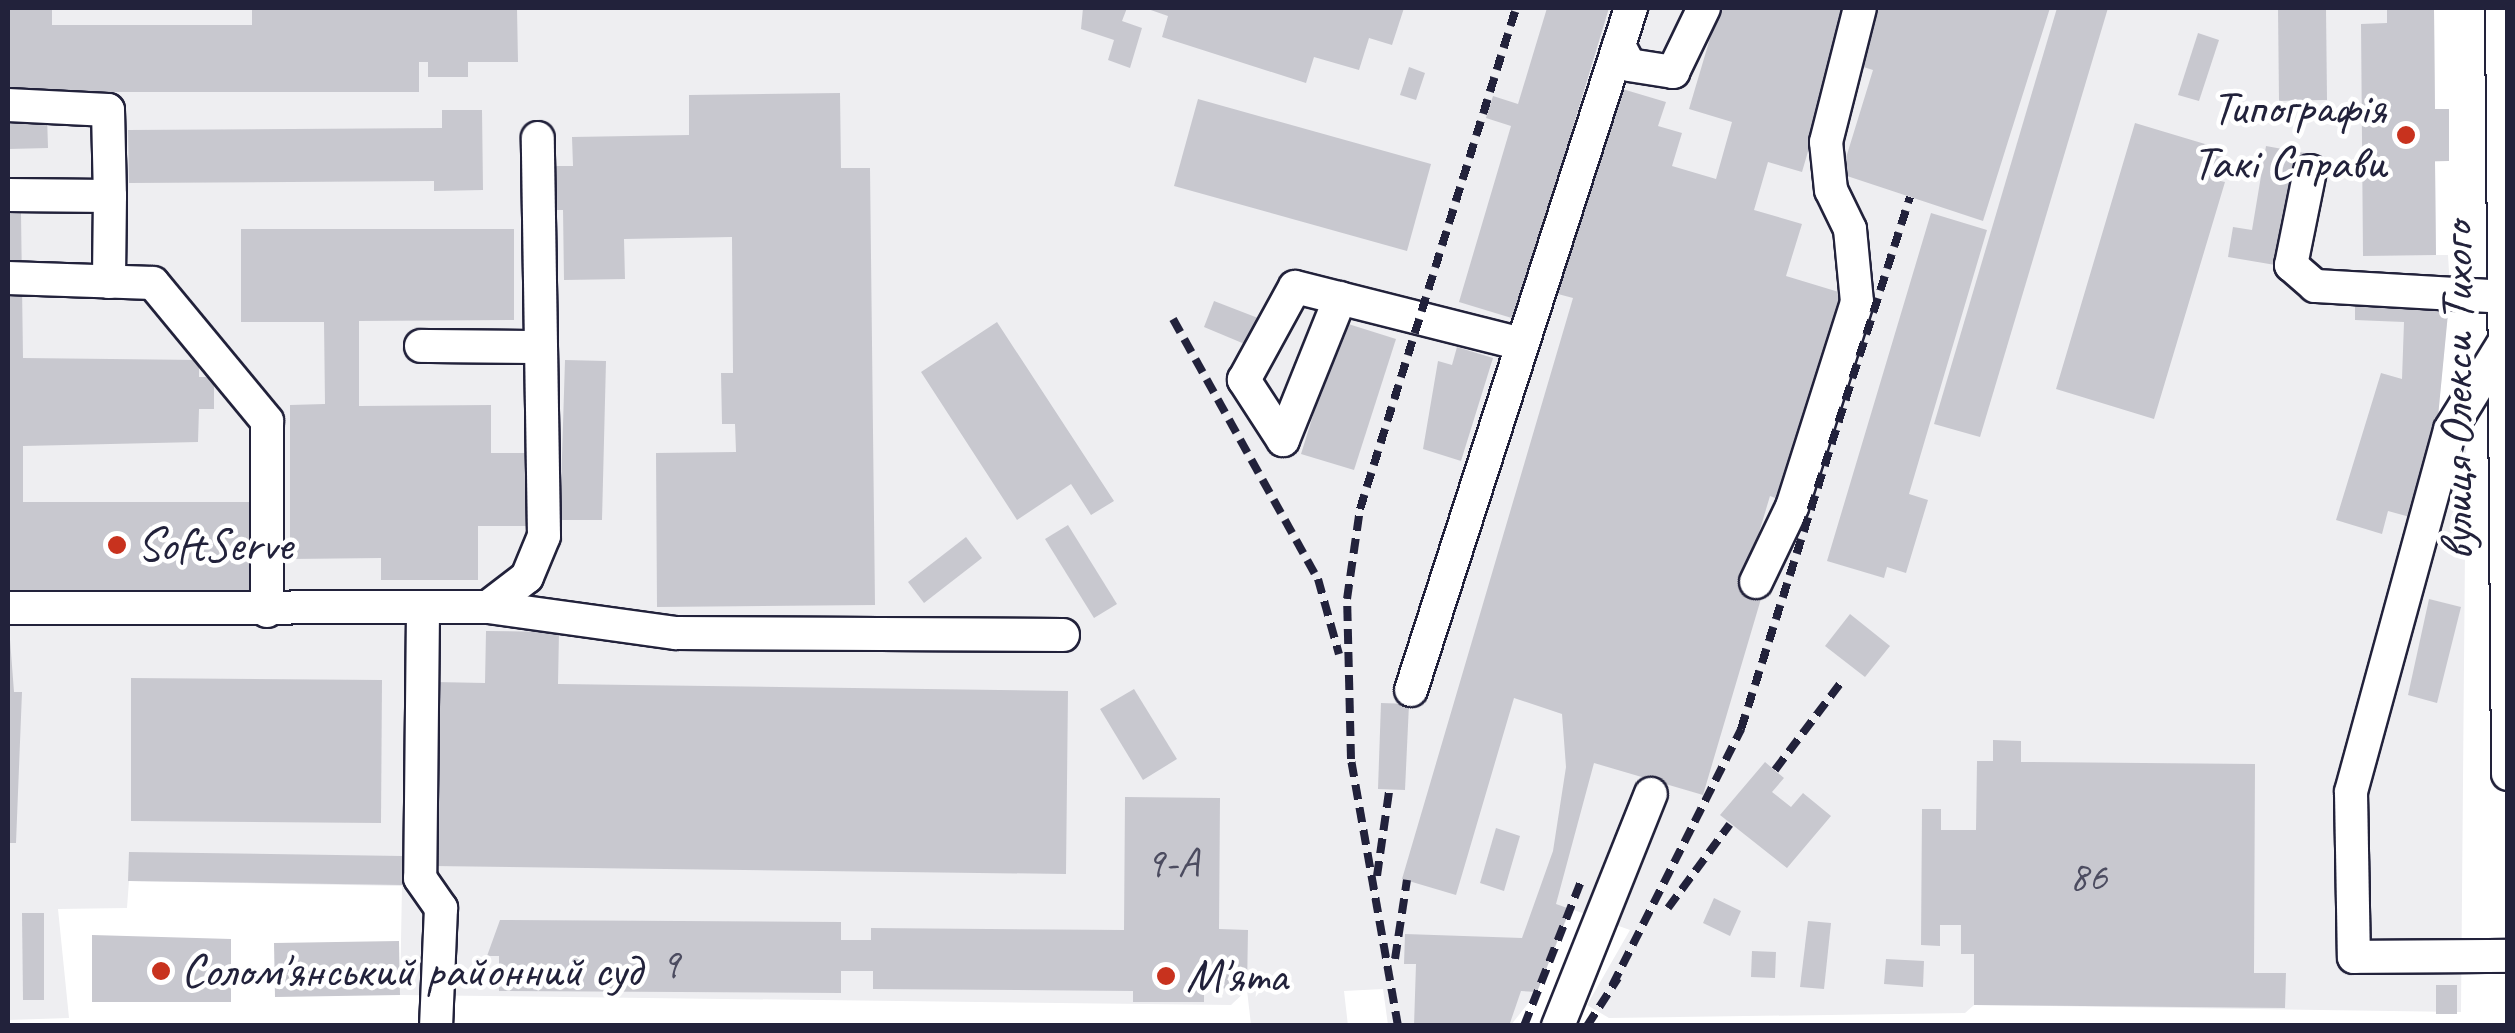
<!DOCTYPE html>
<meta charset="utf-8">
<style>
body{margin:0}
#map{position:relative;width:2515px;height:1033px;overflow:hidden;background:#fff;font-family:Caveat,sans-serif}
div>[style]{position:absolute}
.built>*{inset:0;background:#eeeef1}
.building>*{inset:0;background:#c8c8cf}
.roads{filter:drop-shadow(2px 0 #22223b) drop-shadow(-2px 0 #22223b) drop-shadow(0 2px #22223b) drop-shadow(0 -2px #22223b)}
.minor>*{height:32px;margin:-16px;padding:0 16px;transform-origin:16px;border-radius:16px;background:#fff}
.rail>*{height:8px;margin-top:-4px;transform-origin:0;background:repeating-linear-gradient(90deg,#22223b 0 15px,transparent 0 23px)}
.dots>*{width:28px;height:28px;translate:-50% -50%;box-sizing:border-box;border:5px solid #fff;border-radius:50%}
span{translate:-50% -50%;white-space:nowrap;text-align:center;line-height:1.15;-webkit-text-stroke:9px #fff;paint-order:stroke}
.number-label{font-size:42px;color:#4c4c60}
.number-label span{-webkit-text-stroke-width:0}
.poi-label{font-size:48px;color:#22223b}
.right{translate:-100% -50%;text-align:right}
.left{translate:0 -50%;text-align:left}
.street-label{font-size:48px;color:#22223b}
.frame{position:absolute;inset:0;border:10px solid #22223b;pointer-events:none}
</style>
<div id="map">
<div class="built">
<i style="clip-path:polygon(8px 8px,2434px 8px,2435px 109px,2449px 109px,2449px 161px,2435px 162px,2436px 255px,2448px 255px,2450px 288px,2437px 427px,2466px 434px,2461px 1012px,1974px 1005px,1965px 1013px,1609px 1018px,1587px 1005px,1630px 930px,1571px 909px,1537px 992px,1511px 1025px,1388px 1025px,1383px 989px,1344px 991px,1348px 1026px,1251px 1025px,1247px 990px,1231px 1005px,400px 995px,402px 886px,129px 881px,127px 908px,58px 909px,69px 1018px,8px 1020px)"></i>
</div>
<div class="building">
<i style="clip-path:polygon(8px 8px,52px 8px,52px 25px,252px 25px,252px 8px,517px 8px,518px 62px,468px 62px,468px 77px,428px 77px,428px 62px,419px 62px,419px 92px,8px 92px)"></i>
<i style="clip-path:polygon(1083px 8px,1127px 8px,1122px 21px,1142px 28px,1130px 68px,1108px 60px,1114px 40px,1081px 29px)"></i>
<i style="clip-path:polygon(1145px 8px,1404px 8px,1392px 45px,1369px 38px,1359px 70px,1314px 57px,1306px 83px,1162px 37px,1168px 16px)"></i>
<i style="clip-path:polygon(1547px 8px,1609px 8px,1515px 319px,1459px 302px,1511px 126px,1486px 118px,1493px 96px,1518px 104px)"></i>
<i style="clip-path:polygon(1719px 8px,1850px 8px,1802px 172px,1768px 162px,1754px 210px,1802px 224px,1786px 276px,1842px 293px,1781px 500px,1770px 496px,1743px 586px,1763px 592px,1703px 795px,1594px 763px,1556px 904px,1570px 909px,1537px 992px,1521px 991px,1509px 1026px,1414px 1026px,1416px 964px,1404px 964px,1405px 934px,1522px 938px,1553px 851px,1566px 767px,1562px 714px,1514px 698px,1456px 895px,1402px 879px,1573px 298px,1558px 294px,1619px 88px,1666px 102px,1658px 126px,1682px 133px,1672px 166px,1716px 179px,1732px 122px,1689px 109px)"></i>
<i style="clip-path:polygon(1872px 8px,2050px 8px,1983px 221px,1841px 174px,1873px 70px,1854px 64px)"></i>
<i style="clip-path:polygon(2057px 8px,2108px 8px,1980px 437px,1934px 424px)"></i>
<i style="clip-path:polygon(2278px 8px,2326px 8px,2327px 100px,2279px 101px)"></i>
<i style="clip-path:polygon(2387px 8px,2434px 8px,2435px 109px,2449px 109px,2449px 161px,2435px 161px,2436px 255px,2363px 256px,2361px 24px,2387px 23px)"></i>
<i style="clip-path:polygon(2198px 33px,2219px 40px,2199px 101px,2178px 95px)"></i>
<i style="clip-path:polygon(1409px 67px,1425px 73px,1416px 100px,1400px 95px)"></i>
<i style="clip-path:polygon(840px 93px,841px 168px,870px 168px,875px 605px,657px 607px,656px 453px,736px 452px,735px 424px,722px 424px,721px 373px,733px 373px,732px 237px,624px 239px,625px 279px,564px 280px,563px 210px,550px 210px,550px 166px,573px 166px,572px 137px,689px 135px,689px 95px)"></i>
<i style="clip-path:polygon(1198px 99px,1431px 164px,1407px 251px,1174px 186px)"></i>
<i style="clip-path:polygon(442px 110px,482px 110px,483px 190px,434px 191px,434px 181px,129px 183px,128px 130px,442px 128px)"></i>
<i style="clip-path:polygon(47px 116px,48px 148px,8px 149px,8px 117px)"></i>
<i style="clip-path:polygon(2135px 123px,2225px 150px,2216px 180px,2225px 182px,2154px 419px,2056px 389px)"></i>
<i style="clip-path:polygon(2266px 146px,2305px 153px,2287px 267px,2228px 257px,2233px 227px,2252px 230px)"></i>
<i style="clip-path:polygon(8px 213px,21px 213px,23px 358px,199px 360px,199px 377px,214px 377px,214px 409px,199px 409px,198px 442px,23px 446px,23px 502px,260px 502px,261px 592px,8px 596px)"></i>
<i style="clip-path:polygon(1931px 213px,1987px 230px,1909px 494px,1928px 500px,1906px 573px,1887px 567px,1884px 578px,1827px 561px)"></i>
<i style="clip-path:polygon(241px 229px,514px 229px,514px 320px,359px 321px,359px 406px,491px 405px,491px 453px,535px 453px,535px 526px,478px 526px,478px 580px,381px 580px,381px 558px,290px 559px,290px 405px,325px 404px,324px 322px,241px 322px)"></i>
<i style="clip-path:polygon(2355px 291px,2450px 293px,2437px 427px,2410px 517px,2388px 511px,2382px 534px,2336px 520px,2381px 373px,2402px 379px,2404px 322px,2355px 320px)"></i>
<i style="clip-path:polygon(1214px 301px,1258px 318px,1247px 345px,1204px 327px)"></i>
<i style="clip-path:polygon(997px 322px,1114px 501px,1091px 515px,1071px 484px,1017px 520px,921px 372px)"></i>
<i style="clip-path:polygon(1342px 322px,1396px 339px,1354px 470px,1301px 454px)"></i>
<i style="clip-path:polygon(1457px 347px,1493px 358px,1461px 461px,1423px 449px,1438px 361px,1452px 365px)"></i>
<i style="clip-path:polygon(565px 360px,606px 361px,602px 520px,560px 520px)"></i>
<i style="clip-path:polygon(1068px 525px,1117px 604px,1094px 618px,1045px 539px)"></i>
<i style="clip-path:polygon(966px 537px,982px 558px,924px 603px,908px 582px)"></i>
<i style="clip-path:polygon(2429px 599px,2461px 607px,2437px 703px,2408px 695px)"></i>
<i style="clip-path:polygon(8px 613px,14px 692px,22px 692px,16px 843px,8px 843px)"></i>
<i style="clip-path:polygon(1850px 614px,1890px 646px,1865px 677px,1825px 646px)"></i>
<i style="clip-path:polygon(486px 631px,559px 632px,558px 684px,1068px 691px,1066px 874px,433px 866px,435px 682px,485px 683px)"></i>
<i style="clip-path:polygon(131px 678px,382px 680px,381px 823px,131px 821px)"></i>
<i style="clip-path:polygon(1134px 689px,1177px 759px,1143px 780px,1100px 709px)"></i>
<i style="clip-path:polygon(1381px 703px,1409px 704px,1405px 790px,1378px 789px)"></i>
<i style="clip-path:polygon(1993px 740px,2021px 741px,2021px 762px,2255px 764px,2254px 973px,2286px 973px,2285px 1008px,1974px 1005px,1974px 954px,1961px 954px,1961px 925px,1940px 925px,1940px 946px,1921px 945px,1922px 809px,1941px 809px,1941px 830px,1976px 830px,1977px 761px,1993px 761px)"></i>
<i style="clip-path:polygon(1765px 762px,1784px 778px,1772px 792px,1791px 807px,1803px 793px,1831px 816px,1787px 868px,1720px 815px)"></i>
<i style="clip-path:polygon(1125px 797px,1220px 798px,1219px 929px,1248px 930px,1247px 989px,1204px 988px,1204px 1002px,1133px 1002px,1133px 991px,873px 989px,873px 971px,841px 971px,841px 993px,499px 991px,499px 956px,487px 956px,500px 920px,841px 922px,841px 940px,871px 940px,871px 928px,1124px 930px)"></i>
<i style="clip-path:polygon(1496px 828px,1520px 836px,1504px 891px,1480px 883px)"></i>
<i style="clip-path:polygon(129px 852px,402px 856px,402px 885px,128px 881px)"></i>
<i style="clip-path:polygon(1714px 898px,1741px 911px,1730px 936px,1703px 923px)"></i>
<i style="clip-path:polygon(22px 913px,44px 913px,44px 1000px,23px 1000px)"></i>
<i style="clip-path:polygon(1808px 921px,1831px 923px,1824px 989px,1800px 987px)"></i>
<i style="clip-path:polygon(92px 935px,231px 939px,231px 1002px,92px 1002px)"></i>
<i style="clip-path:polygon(399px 941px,400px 995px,275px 997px,274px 943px)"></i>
<i style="clip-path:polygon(1752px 951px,1776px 952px,1775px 978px,1751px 977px)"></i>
<i style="clip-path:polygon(1886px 959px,1924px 961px,1923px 987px,1884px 984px)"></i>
<i style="clip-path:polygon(2436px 985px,2457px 985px,2457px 1014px,2436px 1014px)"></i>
</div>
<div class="roads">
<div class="minor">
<i style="left:2502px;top:8px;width:766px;rotate:89.55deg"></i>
<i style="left:1619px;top:45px;width:22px;rotate:63deg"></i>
<i style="left:1629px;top:65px;width:45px;rotate:9deg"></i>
<i style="left:1673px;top:72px;width:71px;rotate:-64.2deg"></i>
<i style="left:8px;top:105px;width:100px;rotate:2.9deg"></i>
<i style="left:108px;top:110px;width:86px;rotate:88.7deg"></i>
<i style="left:2310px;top:171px;width:96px;rotate:101.4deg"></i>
<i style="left:2291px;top:265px;width:32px;rotate:41deg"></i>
<i style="left:2315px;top:286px;width:189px;rotate:3.3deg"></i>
<i style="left:8px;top:195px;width:102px;rotate:0.6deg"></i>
<i style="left:110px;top:196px;width:86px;rotate:90.7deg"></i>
<i style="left:8px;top:278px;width:145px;rotate:2deg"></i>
<i style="left:153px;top:283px;width:179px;rotate:50.4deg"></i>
<i style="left:267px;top:421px;width:190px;rotate:90deg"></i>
<i style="left:2508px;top:336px;width:110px;rotate:121.7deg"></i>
<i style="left:2450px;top:430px;width:375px;rotate:105.3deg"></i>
<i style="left:2351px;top:792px;width:165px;rotate:89deg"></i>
<i style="left:2354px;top:957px;width:154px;rotate:-0.4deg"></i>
<i style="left:421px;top:346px;width:120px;rotate:0.5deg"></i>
<i style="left:1283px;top:440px;width:72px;rotate:-123deg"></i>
<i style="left:1244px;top:380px;width:106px;rotate:-61.3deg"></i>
<i style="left:1295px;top:287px;width:234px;rotate:14.1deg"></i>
<i style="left:1283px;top:440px;width:153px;rotate:-68.1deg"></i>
<i style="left:1756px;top:582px;width:83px;rotate:-64.4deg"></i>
<i style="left:1792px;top:507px;width:215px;rotate:-72.4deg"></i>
<i style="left:1857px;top:302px;width:73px;rotate:-95.5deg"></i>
<i style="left:1850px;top:229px;width:43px;rotate:-116deg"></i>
<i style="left:1831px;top:190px;width:48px;rotate:-95.9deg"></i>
<i style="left:1826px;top:142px;width:138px;rotate:-75.8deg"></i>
<i style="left:488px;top:607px;width:49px;rotate:-37.6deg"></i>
<i style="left:527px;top:577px;width:44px;rotate:-67.5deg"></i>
<i style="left:544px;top:536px;width:398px;rotate:-90.9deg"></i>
<i style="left:8px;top:608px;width:480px;rotate:-0.1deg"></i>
<i style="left:488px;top:607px;width:190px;rotate:7.9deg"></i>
<i style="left:676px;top:633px;width:387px;rotate:0.3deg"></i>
<i style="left:423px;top:612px;width:266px;rotate:90.6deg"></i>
<i style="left:420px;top:878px;width:37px;rotate:55deg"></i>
<i style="left:441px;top:908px;width:118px;rotate:92.4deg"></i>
<i style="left:1411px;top:690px;width:717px;rotate:-72.12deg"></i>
<i style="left:1558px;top:1026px;width:250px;rotate:-68.2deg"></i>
</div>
</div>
<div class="rail">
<i style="left:1173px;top:319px;width:298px;rotate:60.9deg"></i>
<i style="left:1318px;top:579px;width:78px;rotate:74.4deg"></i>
<i style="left:1775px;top:770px;width:111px;rotate:-53deg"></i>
<i style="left:1377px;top:876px;width:85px;rotate:-81.9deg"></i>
<i style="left:1668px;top:908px;width:104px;rotate:-53.6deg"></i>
<i style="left:1395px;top:959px;width:80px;rotate:-81.4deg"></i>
<i style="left:1612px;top:986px;width:288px;rotate:-63.3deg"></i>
<i style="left:1741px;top:729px;width:558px;rotate:-72.38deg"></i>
<i style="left:1398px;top:1026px;width:271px;rotate:-100deg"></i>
<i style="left:1351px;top:759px;width:160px;rotate:-91.4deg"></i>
<i style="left:1347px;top:599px;width:91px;rotate:-81.8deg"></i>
<i style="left:1360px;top:509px;width:525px;rotate:-72.7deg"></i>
<i style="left:1524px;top:1026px;width:156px;rotate:-68.5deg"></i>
<i style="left:1587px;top:1026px;width:57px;rotate:-57.1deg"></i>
</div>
<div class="dots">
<i style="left:2406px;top:135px;background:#c8321e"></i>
<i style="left:117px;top:545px;background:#c8321e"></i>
<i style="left:161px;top:971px;background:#c8321e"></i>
<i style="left:1166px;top:976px;background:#c8321e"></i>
</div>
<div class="number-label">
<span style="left:1172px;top:863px">9-А</span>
<span style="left:2088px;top:877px">86</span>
<span style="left:670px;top:964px">9</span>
</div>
<div class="poi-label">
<span class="right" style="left:2386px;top:135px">Типографія<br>Такі Справи</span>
<span class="left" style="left:137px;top:545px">SoftServe</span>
<span class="left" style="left:181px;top:971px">Солом'янський районний суд</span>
<span class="left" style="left:1186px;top:976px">М'ята</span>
</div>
<div class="street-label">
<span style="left:2457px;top:391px;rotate:-90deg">вулиця Олекси Тихого</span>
</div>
<div class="frame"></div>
</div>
